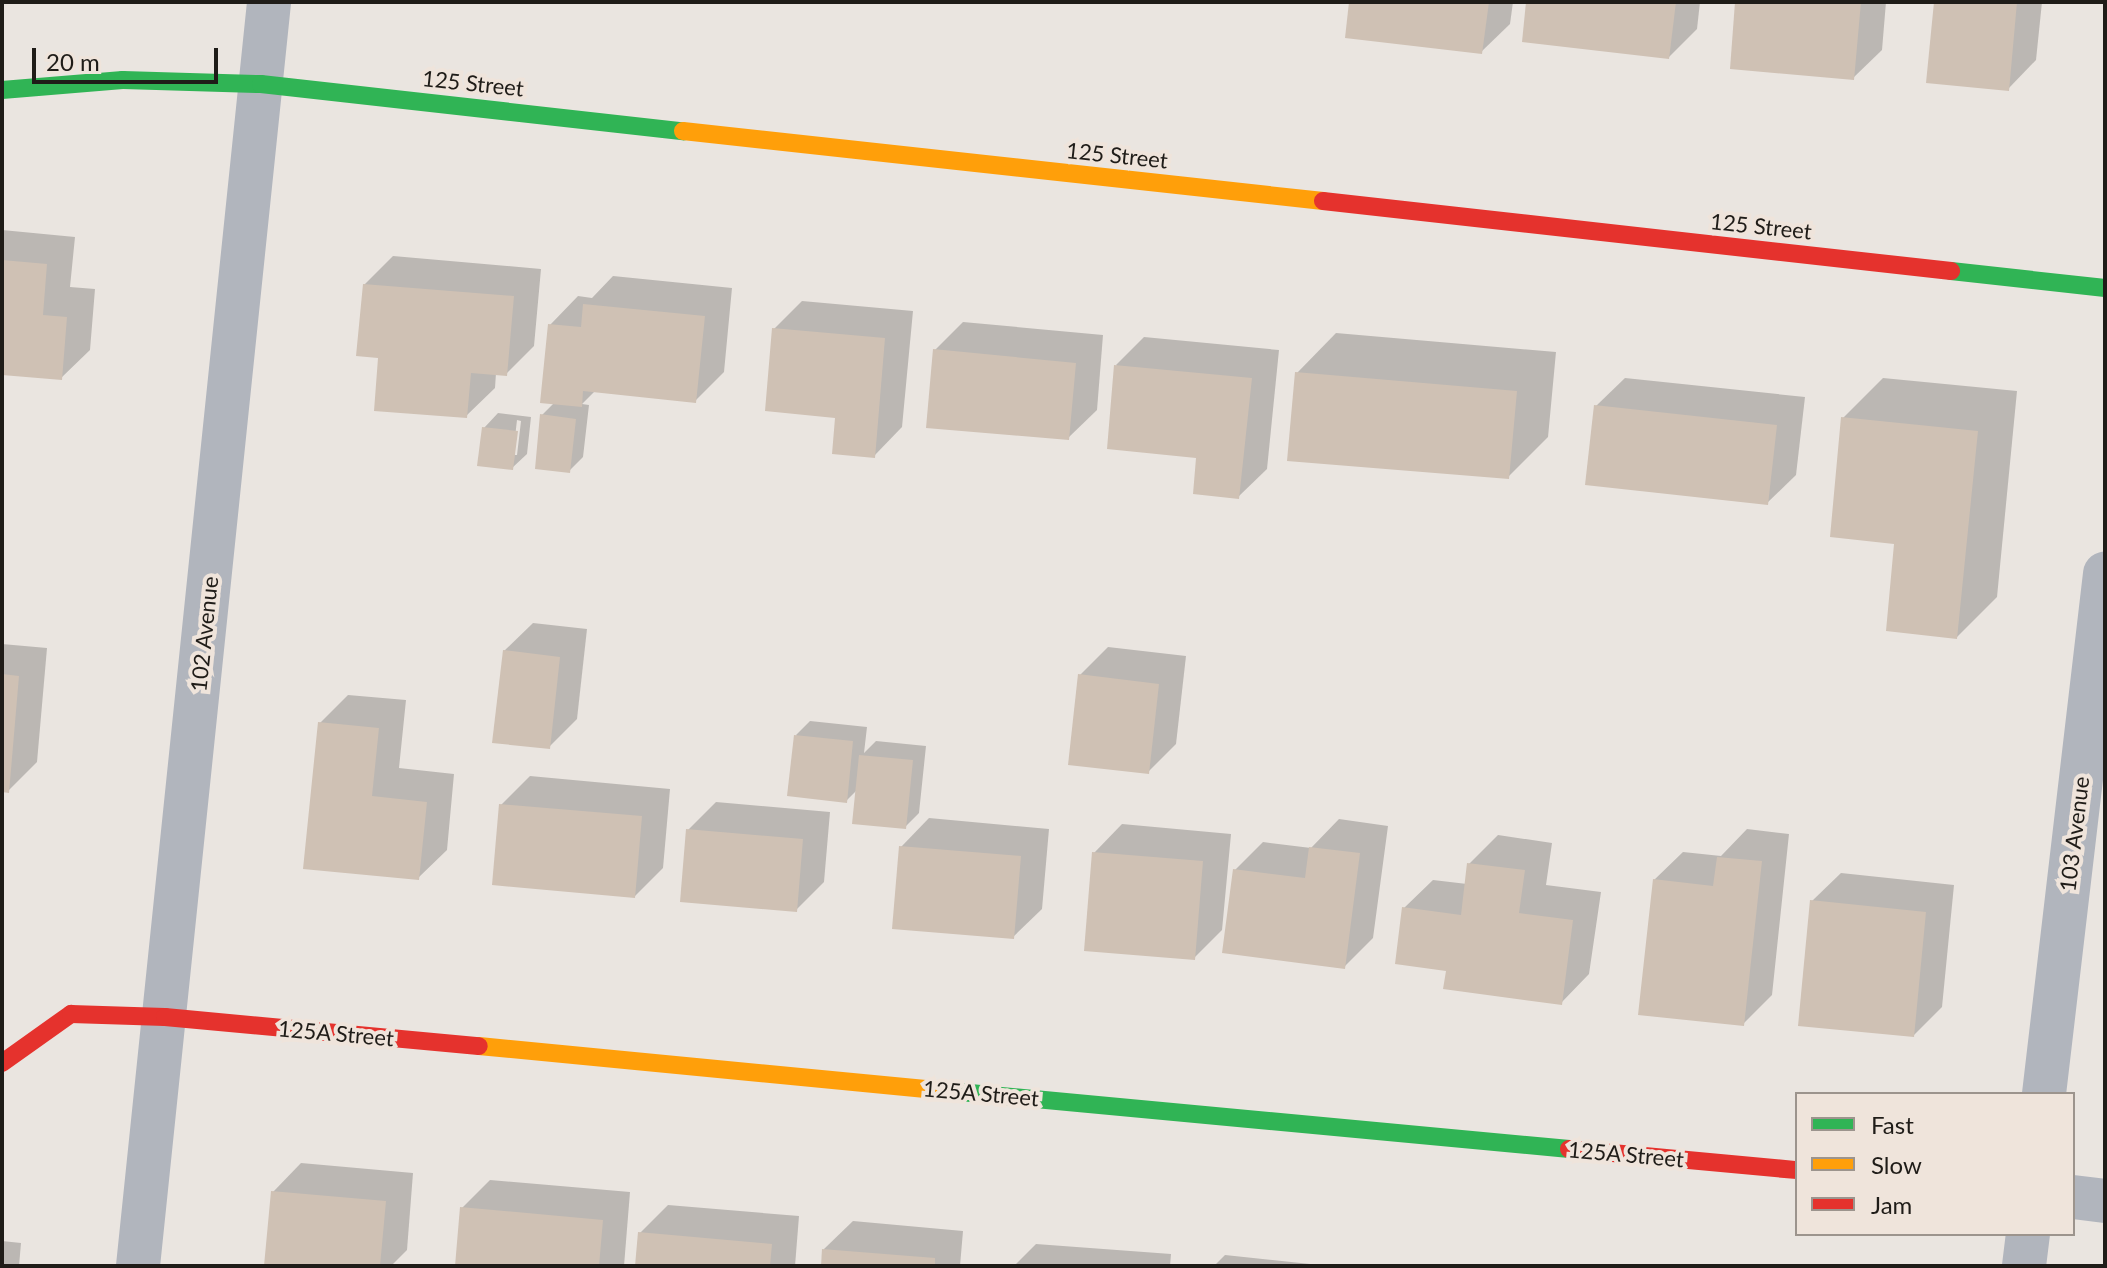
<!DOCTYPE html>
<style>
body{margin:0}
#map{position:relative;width:2107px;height:1268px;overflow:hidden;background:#eae5e0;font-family:Lato,sans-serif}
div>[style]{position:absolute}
.shadow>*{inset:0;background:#0003}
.building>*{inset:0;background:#cfc1b4}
.street>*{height:44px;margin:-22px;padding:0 22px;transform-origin:22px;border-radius:22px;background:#b1b5bd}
.fast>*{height:18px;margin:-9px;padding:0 9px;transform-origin:9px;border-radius:9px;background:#30b455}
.slow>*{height:18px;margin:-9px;padding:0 9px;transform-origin:9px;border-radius:9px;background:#ff9f0a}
.jam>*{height:18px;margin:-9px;padding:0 9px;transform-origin:9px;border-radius:9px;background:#e5322d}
span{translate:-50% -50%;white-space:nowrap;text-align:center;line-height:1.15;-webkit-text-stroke:8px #efe4db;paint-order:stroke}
.street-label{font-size:22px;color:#1f1c18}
.frame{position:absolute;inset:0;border:4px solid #1f1c18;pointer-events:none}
.legend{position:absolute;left:1795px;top:1092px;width:280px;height:144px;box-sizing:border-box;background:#efe4db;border:2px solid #9c948d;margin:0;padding:10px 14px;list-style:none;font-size:24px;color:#1f1c18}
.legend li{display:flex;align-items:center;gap:16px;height:40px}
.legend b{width:40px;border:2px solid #9c948d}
.scale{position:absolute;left:32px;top:48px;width:186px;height:36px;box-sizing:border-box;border:4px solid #1f1c18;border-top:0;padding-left:10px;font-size:24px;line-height:28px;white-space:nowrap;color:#1f1c18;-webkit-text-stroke:6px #efe4db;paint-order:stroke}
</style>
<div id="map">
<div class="shadow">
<i style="clip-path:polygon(1351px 2px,1513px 2px,1510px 24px,1481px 52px)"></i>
<i style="clip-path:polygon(1528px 2px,1700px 2px,1697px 29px,1669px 57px)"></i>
<i style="clip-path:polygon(1737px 2px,1886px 2px,1882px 50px,1853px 78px)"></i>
<i style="clip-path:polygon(1936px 2px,2042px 2px,2036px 60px,2008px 89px)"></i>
<i style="clip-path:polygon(2px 230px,75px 237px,70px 287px,95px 289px,90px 350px,61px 378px,2px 373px)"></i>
<i style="clip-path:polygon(393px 256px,541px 269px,534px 346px,506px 374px,496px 373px,495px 388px,466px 416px,380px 356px,364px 285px)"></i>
<i style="clip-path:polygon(613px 276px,732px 288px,724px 372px,695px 401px,595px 391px,582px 404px,589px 405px,583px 457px,569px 471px,542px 415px,554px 403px,550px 325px,578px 296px,592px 298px)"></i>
<i style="clip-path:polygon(802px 301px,913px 311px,902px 427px,874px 456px,837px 416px,774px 329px)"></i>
<i style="clip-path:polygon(963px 322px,1103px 335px,1097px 410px,1068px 438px,935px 350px)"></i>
<i style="clip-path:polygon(1336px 333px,1556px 352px,1548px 437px,1508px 477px,1297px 373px)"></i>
<i style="clip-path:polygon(1144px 337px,1279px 350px,1267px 469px,1238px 497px,1116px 365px)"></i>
<i style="clip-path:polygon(1625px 378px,1805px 397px,1796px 475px,1767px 503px,1596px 406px)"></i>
<i style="clip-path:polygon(1883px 378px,2017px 391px,1997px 597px,1957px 637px,1896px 542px,1843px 418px)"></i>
<i style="clip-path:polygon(evenodd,498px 413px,531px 417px,527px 454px,512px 468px,484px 428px,498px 413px,517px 420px,521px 421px,517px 455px,513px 455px,517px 420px)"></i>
<i style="clip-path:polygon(533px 623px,587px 629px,577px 719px,549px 747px,504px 651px)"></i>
<i style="clip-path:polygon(2px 644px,47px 648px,37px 762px,8px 791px,2px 790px)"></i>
<i style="clip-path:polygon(1108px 647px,1186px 656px,1176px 744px,1148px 772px,1080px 675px)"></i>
<i style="clip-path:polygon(348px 695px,406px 700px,399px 768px,454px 774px,447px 850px,418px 878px,320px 723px)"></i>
<i style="clip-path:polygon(810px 721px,867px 727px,864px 753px,876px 741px,926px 746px,919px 813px,905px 827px,858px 789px,846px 801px,796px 735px)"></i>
<i style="clip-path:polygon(530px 776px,670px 789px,663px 868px,635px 896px,501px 805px)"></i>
<i style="clip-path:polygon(716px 802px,830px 812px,824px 882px,796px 910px,688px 830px)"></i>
<i style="clip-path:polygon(929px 818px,1049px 829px,1042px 909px,1013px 937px,901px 847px)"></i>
<i style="clip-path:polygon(1339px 819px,1388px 826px,1373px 938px,1344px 967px,1235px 870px,1263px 842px,1311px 848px)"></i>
<i style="clip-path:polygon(1122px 824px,1231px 834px,1222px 930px,1194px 958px,1094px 853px)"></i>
<i style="clip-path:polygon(1747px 829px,1789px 834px,1772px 995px,1744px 1023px,1654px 880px,1683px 852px,1721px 856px)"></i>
<i style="clip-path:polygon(1498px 835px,1552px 843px,1546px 885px,1601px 892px,1589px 974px,1561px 1003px,1448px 969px,1404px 908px,1433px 880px,1467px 884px,1469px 864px)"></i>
<i style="clip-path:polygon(1841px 873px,1954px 885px,1942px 1007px,1914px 1035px,1812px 901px)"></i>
<i style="clip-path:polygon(301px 1163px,413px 1173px,407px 1250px,391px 1266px,266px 1266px,273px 1192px)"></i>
<i style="clip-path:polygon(490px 1180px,630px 1192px,624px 1266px,457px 1266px,462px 1208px)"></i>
<i style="clip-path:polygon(668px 1205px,799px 1216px,795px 1266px,637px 1266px,640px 1233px)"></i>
<i style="clip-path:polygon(853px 1221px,963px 1231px,960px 1266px,823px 1266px,824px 1249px)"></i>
<i style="clip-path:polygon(2px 1241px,21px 1243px,19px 1266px,2px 1266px)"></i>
<i style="clip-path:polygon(1036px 1244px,1171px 1254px,1170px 1266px,1014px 1266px)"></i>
<i style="clip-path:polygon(1225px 1255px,1329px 1266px,1214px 1266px)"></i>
</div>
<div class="building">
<i style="clip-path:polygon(1349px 2px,1489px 2px,1482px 54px,1345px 38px)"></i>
<i style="clip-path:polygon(1526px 2px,1676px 2px,1669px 59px,1522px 42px)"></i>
<i style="clip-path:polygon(1735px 2px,1861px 2px,1854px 80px,1730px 69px)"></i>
<i style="clip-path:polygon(1934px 2px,2017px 2px,2009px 91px,1926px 83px)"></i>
<i style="clip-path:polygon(2px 260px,47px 264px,43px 315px,67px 317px,62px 380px,2px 375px)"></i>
<i style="clip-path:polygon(363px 284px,514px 296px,507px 376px,471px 373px,467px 418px,374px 411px,378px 358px,356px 356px)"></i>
<i style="clip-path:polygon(583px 304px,705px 316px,696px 403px,583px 391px,582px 407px,540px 403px,548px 324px,581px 327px)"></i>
<i style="clip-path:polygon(772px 328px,885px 338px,875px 458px,832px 454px,835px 418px,765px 411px)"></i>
<i style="clip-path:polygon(933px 349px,1076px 363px,1069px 440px,926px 428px)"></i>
<i style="clip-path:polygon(1114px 365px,1252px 378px,1239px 499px,1193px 494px,1196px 458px,1107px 449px)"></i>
<i style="clip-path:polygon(1295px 372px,1517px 391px,1509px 479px,1287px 461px)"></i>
<i style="clip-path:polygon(1594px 405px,1777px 425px,1768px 505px,1585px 485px)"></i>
<i style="clip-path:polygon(540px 414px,576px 419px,570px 473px,535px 469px)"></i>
<i style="clip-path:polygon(1841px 417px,1978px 431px,1957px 639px,1886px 631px,1894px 544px,1830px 537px)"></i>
<i style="clip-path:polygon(482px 427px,518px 431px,513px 470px,477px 466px)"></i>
<i style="clip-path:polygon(503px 650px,560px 657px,550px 749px,492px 743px)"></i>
<i style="clip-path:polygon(2px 674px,19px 676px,9px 793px,2px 792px)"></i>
<i style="clip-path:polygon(1078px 674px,1159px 684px,1149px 774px,1068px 765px)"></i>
<i style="clip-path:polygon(318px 722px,379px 728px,372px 796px,427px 802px,419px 880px,303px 869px)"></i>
<i style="clip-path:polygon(794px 735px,853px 741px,847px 803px,787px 796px)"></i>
<i style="clip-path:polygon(859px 755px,913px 760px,906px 829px,852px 824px)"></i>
<i style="clip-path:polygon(499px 804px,642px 816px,635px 898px,492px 885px)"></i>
<i style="clip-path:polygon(686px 829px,803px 839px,797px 912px,680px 902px)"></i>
<i style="clip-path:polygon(899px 846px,1021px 856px,1014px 939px,892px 929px)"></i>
<i style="clip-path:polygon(1309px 847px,1360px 853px,1345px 969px,1222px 953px,1233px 869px,1305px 878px)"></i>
<i style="clip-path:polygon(1092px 852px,1203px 861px,1195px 960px,1084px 951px)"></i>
<i style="clip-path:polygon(1717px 857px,1762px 861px,1744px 1026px,1638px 1015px,1653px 879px,1713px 886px)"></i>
<i style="clip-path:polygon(1467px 863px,1525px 870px,1519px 913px,1573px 920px,1562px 1005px,1443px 989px,1446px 971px,1395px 964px,1402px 907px,1461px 915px)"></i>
<i style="clip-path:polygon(1810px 900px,1926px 912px,1914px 1037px,1798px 1026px)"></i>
<i style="clip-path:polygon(271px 1191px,386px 1201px,380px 1266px,264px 1266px)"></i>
<i style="clip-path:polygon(460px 1207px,603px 1220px,599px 1266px,455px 1266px)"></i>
<i style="clip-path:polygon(638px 1232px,772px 1244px,770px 1266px,635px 1266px)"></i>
<i style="clip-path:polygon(822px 1249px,935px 1258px,935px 1266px,821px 1266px)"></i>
</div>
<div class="street">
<i style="left:2044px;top:1094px;width:524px;rotate:-83.31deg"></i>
<i style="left:2073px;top:1197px;width:32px;rotate:7deg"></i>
<i style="left:138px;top:1266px;width:1271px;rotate:-84.08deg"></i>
<i style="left:2024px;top:1266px;width:32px;rotate:-83deg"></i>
</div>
<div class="fast">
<i style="left:2px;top:90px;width:121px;rotate:-4.7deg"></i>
<i style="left:123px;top:80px;width:138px;rotate:1.7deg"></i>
<i style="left:261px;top:84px;width:425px;rotate:6.4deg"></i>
<i style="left:1951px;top:271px;width:155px;rotate:6.3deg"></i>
<i style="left:949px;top:1091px;width:623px;rotate:5.34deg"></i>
</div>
<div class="slow">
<i style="left:683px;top:131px;width:644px;rotate:6.24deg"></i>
<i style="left:479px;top:1046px;width:472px;rotate:5.5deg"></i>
</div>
<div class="jam">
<i style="left:1323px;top:201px;width:632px;rotate:6.36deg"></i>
<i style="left:2px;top:1063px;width:85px;rotate:-35.4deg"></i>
<i style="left:71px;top:1014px;width:94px;rotate:1.8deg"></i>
<i style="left:165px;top:1017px;width:315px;rotate:5.3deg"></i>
<i style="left:1569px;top:1149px;width:229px;rotate:5.3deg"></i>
</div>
<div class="street-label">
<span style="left:473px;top:83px;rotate:6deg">125 Street</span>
<span style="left:1117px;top:155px;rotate:6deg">125 Street</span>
<span style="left:1761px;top:226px;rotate:6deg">125 Street</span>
<span style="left:204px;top:634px;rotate:-84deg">102 Avenue</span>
<span style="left:2074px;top:834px;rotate:-83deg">103 Avenue</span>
<span style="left:336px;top:1033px;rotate:5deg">125A Street</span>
<span style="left:981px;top:1093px;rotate:5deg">125A Street</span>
<span style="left:1626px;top:1154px;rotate:5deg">125A Street</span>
</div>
<div class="frame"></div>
<ul class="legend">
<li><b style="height:10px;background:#30b455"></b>Fast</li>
<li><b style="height:10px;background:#ff9f0a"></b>Slow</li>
<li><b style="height:10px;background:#e5322d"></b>Jam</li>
</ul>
<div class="scale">20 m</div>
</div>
